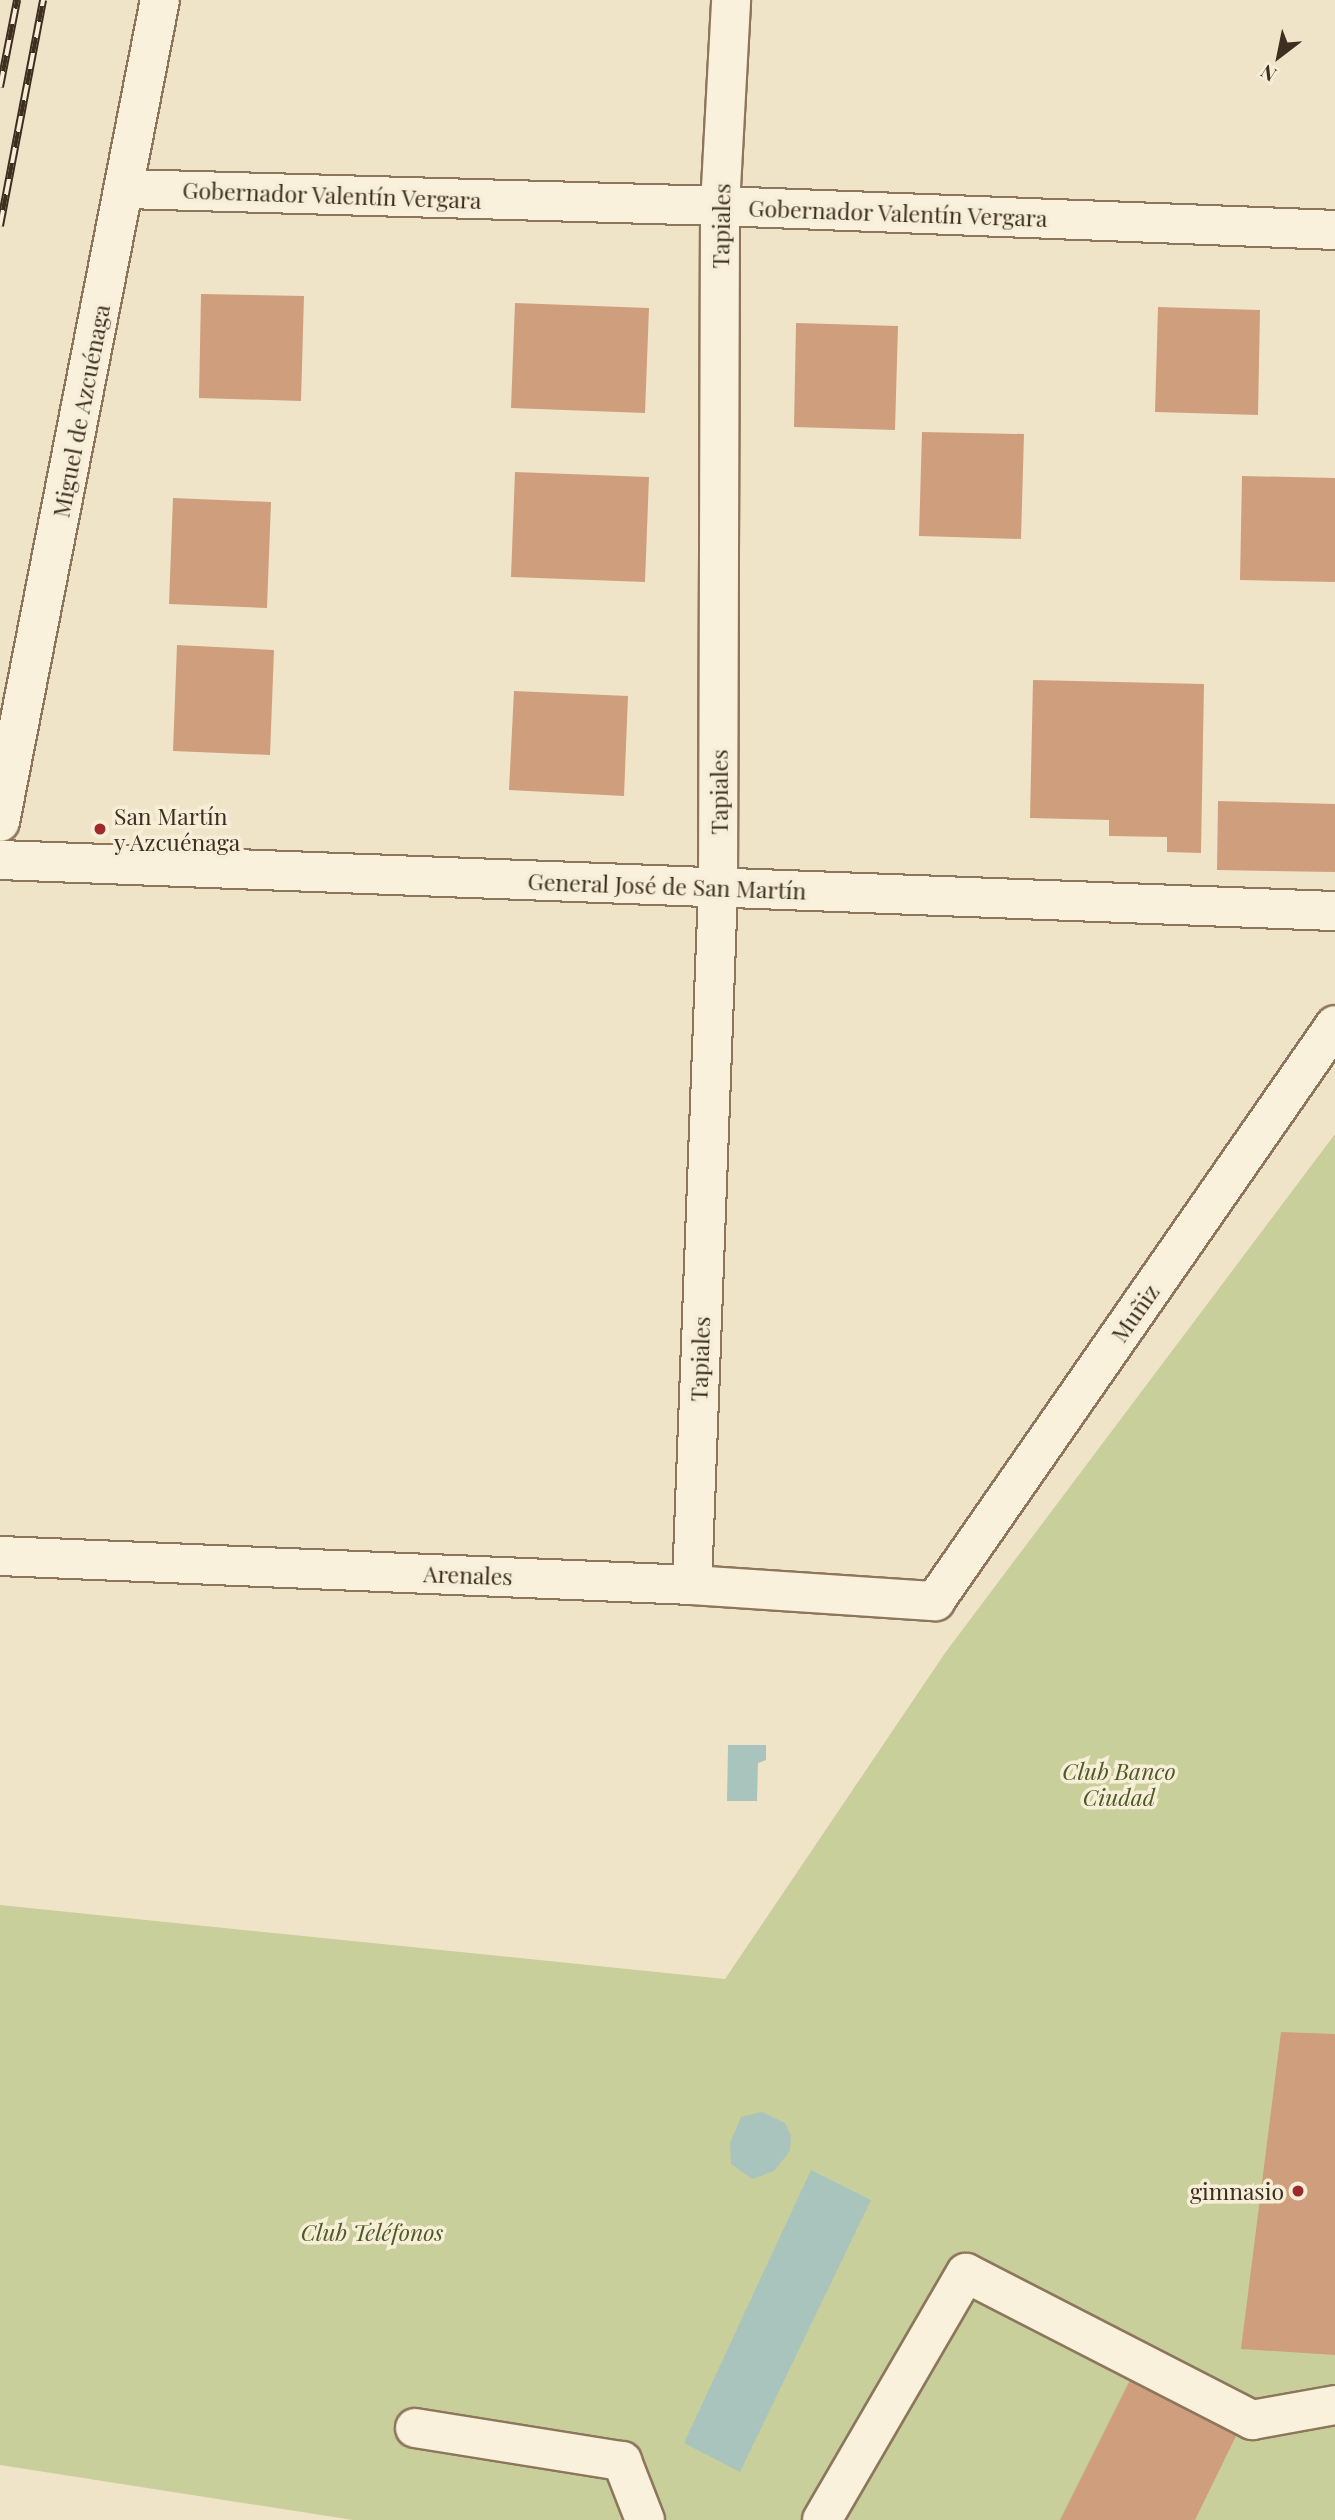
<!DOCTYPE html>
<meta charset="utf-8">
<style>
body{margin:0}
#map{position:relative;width:1335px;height:2520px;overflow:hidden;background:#f0e4c8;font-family:"Playfair Display",serif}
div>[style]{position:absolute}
.green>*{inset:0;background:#c9cf9b}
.water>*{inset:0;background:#a9c4bc}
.building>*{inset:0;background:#cf9f7d}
.roads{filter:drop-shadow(2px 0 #8d765c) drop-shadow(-2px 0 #8d765c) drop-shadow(0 2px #8d765c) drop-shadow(0 -2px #8d765c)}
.minor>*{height:38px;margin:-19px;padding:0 19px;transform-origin:19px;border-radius:19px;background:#faf1dc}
.rail>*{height:8px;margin-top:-4px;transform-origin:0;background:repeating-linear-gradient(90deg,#f7eed8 0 16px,#3d2e20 0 32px);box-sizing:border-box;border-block:2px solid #3d2e20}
.dots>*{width:19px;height:19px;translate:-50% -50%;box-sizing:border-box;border:4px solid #f7eed8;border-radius:50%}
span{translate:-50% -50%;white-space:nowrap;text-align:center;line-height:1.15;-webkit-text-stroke:7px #f7eed8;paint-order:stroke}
.street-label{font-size:23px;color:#3d2e20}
.poi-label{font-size:23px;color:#3d2e20}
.left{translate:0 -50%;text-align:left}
.right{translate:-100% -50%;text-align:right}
.park-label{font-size:23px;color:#4d5a26;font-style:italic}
.north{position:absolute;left:1244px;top:21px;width:70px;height:70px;-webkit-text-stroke:5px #f7eed8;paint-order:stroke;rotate:212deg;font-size:19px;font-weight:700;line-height:28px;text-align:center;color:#3d2e20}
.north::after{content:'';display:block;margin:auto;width:24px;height:32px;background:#3d2e20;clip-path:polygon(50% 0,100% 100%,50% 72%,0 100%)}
</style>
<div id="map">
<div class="green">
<i style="clip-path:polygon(1335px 1134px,1335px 2520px,353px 2520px,0 2465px,0 1905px,725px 1979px,945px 1653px)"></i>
</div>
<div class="water">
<i style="clip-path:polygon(728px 1745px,766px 1745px,766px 1760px,758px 1763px,757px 1801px,727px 1801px)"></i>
<i style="clip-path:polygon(762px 2112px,785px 2123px,791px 2136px,790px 2151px,774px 2171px,752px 2179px,731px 2164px,730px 2143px,741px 2117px)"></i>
<i style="clip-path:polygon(811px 2170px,871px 2200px,740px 2472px,684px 2443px)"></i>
</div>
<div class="building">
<i style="clip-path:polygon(201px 294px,304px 296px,301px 401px,199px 398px)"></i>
<i style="clip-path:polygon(515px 303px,649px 308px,645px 413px,511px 408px)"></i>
<i style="clip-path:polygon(1158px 307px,1260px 310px,1258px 415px,1155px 412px)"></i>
<i style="clip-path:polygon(796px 323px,898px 326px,895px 430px,794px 427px)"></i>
<i style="clip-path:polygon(922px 432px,1024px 434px,1021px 539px,919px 536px)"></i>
<i style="clip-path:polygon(515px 472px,649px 477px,645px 582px,511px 577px)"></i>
<i style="clip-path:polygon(1242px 476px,1335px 478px,1335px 582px,1240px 580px)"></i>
<i style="clip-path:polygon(173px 498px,271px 502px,267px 608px,169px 604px)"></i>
<i style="clip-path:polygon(177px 645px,274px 650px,270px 755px,173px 751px)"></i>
<i style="clip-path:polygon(1033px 680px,1204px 684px,1201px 853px,1167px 852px,1167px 837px,1109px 836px,1109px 820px,1030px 818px)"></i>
<i style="clip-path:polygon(514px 691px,628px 696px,624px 796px,509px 790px)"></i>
<i style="clip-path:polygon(1218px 801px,1335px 804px,1335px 872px,1217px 870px)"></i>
<i style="clip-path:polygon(1281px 2032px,1335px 2034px,1335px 2355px,1241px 2349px)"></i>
<i style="clip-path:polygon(1131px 2378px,1237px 2434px,1195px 2520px,1060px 2520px)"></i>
</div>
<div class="roads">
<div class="minor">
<i style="left:126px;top:189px;width:594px;rotate:1.64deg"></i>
<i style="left:720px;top:206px;width:615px;rotate:2.23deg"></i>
<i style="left:0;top:822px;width:837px;rotate:-78.99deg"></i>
<i style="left:0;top:860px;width:1336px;rotate:2.19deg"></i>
<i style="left:0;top:1556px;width:693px;rotate:2.4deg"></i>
<i style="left:692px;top:1585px;width:244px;rotate:3.8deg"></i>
<i style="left:935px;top:1601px;width:701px;rotate:-55.22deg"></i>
<i style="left:692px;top:1585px;width:696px;rotate:-87.86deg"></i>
<i style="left:718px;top:889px;width:683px;rotate:-89.83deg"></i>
<i style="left:720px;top:206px;width:206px;rotate:-86.9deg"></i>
<i style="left:415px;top:2428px;width:210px;rotate:9.1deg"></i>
<i style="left:622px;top:2461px;width:63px;rotate:68.7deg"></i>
<i style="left:822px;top:2520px;width:286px;rotate:-59.8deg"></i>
<i style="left:966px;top:2273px;width:322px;rotate:27.2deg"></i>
<i style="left:1252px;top:2420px;width:84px;rotate:-10.2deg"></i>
</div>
</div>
<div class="rail">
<i style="left:0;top:87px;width:89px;rotate:-78.9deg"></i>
<i style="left:0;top:226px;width:230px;rotate:-79.2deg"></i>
</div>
<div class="dots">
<i style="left:100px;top:829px;background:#9e2a2b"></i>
<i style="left:1298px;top:2191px;background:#9e2a2b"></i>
</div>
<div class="street-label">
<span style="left:332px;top:195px;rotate:2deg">Gobernador Valentín Vergara</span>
<span style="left:898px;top:213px;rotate:2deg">Gobernador Valentín Vergara</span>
<span style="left:721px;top:226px;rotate:-89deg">Tapiales</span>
<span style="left:81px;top:411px;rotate:-79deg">Miguel de Azcuénaga</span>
<span style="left:719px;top:792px;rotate:-90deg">Tapiales</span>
<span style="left:667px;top:886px;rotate:2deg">General José de San Martín</span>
<span style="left:1135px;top:1313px;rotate:-55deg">Muñiz</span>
<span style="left:700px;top:1359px;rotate:-88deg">Tapiales</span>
<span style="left:468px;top:1575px;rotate:2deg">Arenales</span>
</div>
<div class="poi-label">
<span class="left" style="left:114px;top:829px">San Martín<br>y Azcuénaga</span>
<span class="right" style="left:1284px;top:2191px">gimnasio</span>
</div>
<div class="park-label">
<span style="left:1119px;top:1784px">Club Banco<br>Ciudad</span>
<span style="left:372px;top:2232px">Club Teléfonos</span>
</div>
<div class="north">N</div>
</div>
